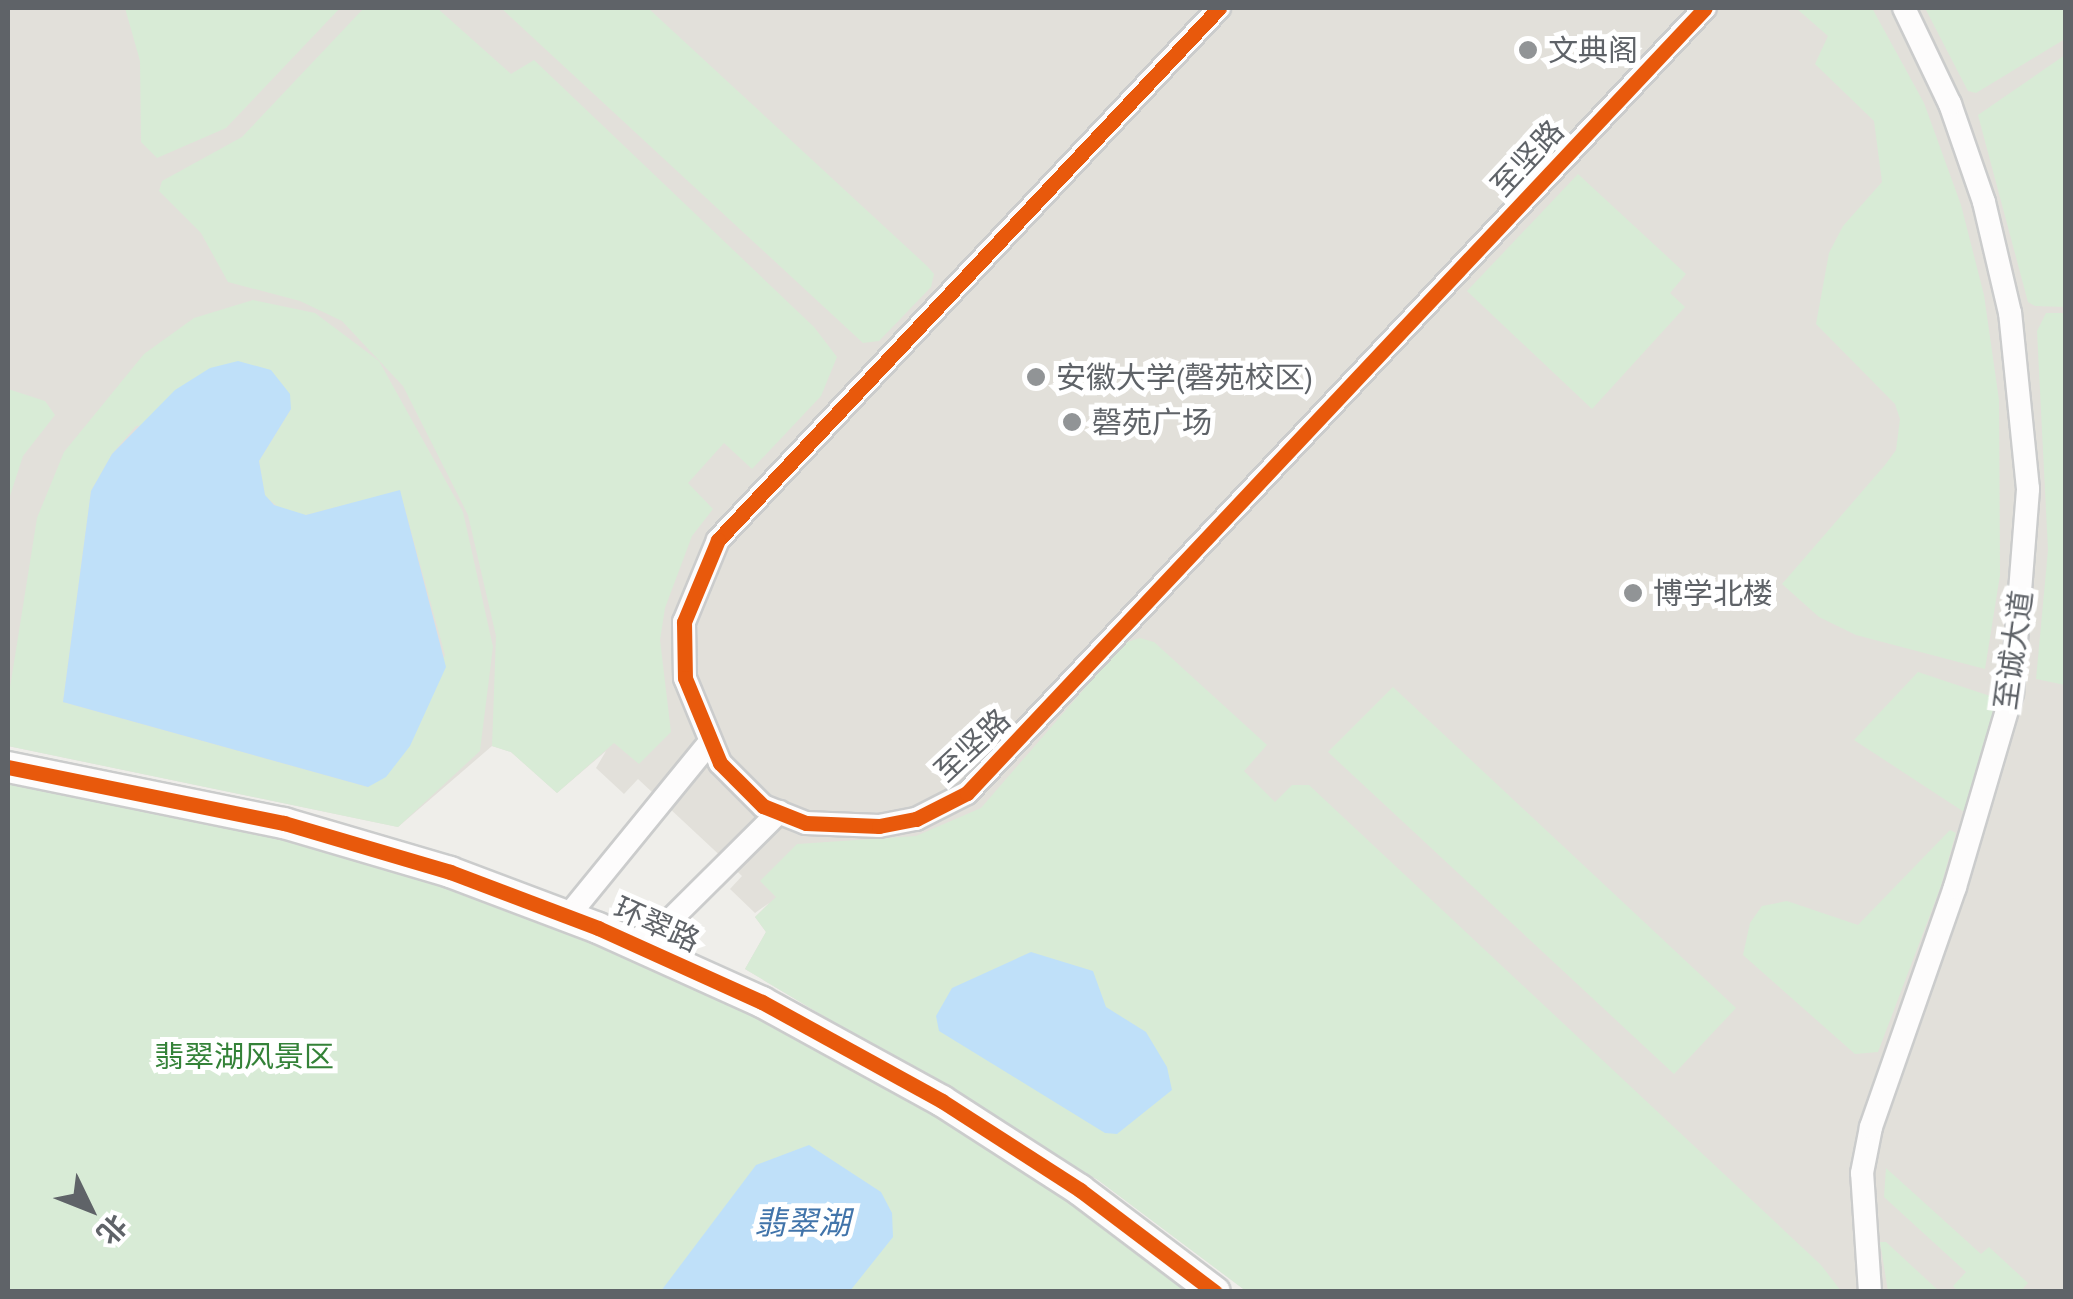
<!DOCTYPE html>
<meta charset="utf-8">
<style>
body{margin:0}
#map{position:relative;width:2073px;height:1299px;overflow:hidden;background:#efeeea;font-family:"PT Sans","Noto Sans SC",sans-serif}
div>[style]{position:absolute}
.education>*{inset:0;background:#e2e0da}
.green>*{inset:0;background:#d8ebd6}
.water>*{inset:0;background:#bfe0f9}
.roads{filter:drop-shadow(2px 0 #cbcccc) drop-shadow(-2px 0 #cbcccc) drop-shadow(0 2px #cbcccc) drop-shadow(0 -2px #cbcccc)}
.street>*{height:22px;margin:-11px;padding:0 11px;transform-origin:11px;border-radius:11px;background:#fdfcfc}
.secondary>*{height:30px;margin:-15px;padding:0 15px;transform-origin:15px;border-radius:15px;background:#fdfcfc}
.cycleway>*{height:15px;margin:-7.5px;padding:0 7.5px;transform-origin:7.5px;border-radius:7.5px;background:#e8590c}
.dots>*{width:28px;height:28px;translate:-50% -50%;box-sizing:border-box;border:5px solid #fff;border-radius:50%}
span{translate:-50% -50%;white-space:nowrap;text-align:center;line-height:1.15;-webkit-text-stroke:10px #fff;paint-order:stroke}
.poi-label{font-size:30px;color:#5f6368}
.left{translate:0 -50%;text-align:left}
.street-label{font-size:30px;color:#5f6368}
.park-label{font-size:30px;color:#348238}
.water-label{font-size:32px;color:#4174aa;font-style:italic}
.frame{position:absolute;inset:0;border:10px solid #5f6368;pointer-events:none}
.north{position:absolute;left:40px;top:1159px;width:100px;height:100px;-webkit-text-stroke:8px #fff;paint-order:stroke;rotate:133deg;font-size:28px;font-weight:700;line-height:40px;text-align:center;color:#5f6368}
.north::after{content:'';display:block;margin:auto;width:35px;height:45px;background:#5f6368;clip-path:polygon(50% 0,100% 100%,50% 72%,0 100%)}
</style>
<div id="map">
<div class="education">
<i style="clip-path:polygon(8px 8px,2065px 8px,2065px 1291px,1246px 1291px,1098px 1180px,745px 969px,766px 932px,755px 917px,769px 903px,755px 913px,730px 889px,742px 876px,638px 779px,624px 794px,596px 768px,606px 751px,557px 793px,511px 752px,492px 746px,398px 827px,8px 746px)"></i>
</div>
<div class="green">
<i style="clip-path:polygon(125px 8px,340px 8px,226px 128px,157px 158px,141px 142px,140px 61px)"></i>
<i style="clip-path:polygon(364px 8px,437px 8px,511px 74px,534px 60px,814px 327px,837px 357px,821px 396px,752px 469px,724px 443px,688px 483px,713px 509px,692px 536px,665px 608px,660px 640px,671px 732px,639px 764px,614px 743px,557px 793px,511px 752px,492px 746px,496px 636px,468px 515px,403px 386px,342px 321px,300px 301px,228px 282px,201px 233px,159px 191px,162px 181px,242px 137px)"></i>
<i style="clip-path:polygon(501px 8px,648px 8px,927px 266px,934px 274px,931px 287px,879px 341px,863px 343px)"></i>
<i style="clip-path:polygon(1796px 8px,1872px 8px,1924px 103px,1961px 205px,1984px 295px,1999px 400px,2000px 575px,1985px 669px,1856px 635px,1819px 617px,1782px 584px,1885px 465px,1896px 450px,1900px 419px,1895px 404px,1816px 324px,1829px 253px,1843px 226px,1882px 182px,1874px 121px,1815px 64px,1828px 36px)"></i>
<i style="clip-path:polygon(1925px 8px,2065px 8px,2065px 39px,1976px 93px,1968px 91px)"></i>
<i style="clip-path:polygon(2065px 55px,2065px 307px,2035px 306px,2028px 302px,1978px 115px)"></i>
<i style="clip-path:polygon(1578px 174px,1686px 274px,1670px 293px,1685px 307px,1592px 409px,1467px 291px)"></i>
<i style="clip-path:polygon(evenodd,253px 300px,315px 313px,379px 361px,463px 512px,493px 647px,480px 751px,398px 827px,8px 746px,8px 700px,37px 518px,64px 452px,144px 354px,194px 318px,253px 300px,291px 409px,259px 461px,265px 496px,284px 512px,306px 515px,400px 491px,445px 655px,368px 787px,63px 702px,91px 491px,112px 454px,136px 426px,291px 409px)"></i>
<i style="clip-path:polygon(2046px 313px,2065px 313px,2065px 685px,2036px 679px,2048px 550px,2037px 331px)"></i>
<i style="clip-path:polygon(8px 389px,45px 401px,55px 415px,23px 456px,8px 502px)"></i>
<i style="clip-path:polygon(1140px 638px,1154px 642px,1267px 745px,1244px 771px,1275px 802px,1292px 785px,1309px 785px,1821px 1265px,1841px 1291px,1246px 1291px,1098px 1180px,745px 969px,766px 932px,755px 917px,776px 897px,760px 881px,797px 844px,916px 836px,981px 808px,1124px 643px)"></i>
<i style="clip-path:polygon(1918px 672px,1999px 699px,1964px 812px,1854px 740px)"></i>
<i style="clip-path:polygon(1393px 687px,1736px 1008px,1674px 1074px,1328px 752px)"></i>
<i style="clip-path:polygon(8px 767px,284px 823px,762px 1002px,1215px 1291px,8px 1291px)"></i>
<i style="clip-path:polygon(1950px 830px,1956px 833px,1941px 886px,1878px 1052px,1855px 1054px,1743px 955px,1750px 923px,1762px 906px,1787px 901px,1858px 925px)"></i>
<i style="clip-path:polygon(1886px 1168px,1981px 1254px,1989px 1247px,2028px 1283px,2021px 1291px,1958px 1291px,1953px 1286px,1966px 1272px,1884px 1197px)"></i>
<i style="clip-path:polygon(1880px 1242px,1886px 1242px,1939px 1291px,1888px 1291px)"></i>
</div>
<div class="water">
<i style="clip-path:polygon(238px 361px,271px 370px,290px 394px,291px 409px,259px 461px,265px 495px,274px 505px,306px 515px,400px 490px,446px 667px,410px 746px,386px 777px,368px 787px,63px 702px,91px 491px,112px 454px,175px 390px,210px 368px)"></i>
<i style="clip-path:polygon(1031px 952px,1093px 971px,1106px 1007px,1146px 1032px,1167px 1067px,1172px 1090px,1117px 1134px,1105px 1133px,939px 1031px,936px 1016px,952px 988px)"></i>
<i style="clip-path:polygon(809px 1145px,881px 1192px,892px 1213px,893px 1237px,850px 1291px,661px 1291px,756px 1165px)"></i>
</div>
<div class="roads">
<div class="street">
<i style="left:1219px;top:8px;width:731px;rotate:133.28deg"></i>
<i style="left:718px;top:540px;width:89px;rotate:112.5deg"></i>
<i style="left:684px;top:622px;width:56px;rotate:89deg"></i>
<i style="left:685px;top:678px;width:92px;rotate:67.6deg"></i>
<i style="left:720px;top:763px;width:61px;rotate:45deg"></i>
<i style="left:763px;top:806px;width:46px;rotate:21.6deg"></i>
<i style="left:806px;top:823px;width:73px;rotate:2.4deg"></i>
<i style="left:879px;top:826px;width:38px;rotate:-11deg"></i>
<i style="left:916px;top:819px;width:57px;rotate:-27deg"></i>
<i style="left:967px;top:793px;width:1077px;rotate:-46.77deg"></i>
<i style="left:568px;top:916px;width:223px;rotate:-50.8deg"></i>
<i style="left:643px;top:947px;width:192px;rotate:-44.8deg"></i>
<i style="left:1870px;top:1292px;width:119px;rotate:-93.8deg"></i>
<i style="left:1862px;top:1173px;width:47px;rotate:-78.9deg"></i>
<i style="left:1871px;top:1127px;width:254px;rotate:-70.7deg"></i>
<i style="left:1955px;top:887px;width:202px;rotate:-73.6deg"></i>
<i style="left:2012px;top:693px;width:205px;rotate:-85.5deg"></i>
<i style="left:2028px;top:489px;width:177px;rotate:-95.8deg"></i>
<i style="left:2010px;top:313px;width:114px;rotate:-103.2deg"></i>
<i style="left:1984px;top:202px;width:104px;rotate:-109.1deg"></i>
<i style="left:1950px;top:104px;width:106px;rotate:-115.6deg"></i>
</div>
<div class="secondary">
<i style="left:8px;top:767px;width:282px;rotate:11.5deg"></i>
<i style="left:284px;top:823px;width:173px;rotate:16.4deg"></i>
<i style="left:450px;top:872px;width:158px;rotate:20.7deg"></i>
<i style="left:598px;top:928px;width:180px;rotate:24.3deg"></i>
<i style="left:762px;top:1002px;width:205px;rotate:28.8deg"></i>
<i style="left:942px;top:1101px;width:164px;rotate:32.8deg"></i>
<i style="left:1080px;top:1190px;width:169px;rotate:37.1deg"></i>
</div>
</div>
<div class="cycleway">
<i style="left:1219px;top:8px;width:731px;rotate:133.28deg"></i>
<i style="left:718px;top:540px;width:89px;rotate:112.5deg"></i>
<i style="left:684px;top:622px;width:56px;rotate:89deg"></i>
<i style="left:685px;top:678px;width:92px;rotate:67.6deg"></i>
<i style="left:720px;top:763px;width:61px;rotate:45deg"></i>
<i style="left:763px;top:806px;width:46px;rotate:21.6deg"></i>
<i style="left:806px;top:823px;width:73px;rotate:2.4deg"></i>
<i style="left:879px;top:826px;width:38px;rotate:-11deg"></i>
<i style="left:916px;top:819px;width:57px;rotate:-27deg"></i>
<i style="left:967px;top:793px;width:1077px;rotate:-46.77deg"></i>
<i style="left:8px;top:767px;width:282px;rotate:11.5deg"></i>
<i style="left:284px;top:823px;width:173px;rotate:16.4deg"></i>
<i style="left:450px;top:872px;width:158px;rotate:20.7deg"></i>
<i style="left:598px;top:928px;width:180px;rotate:24.3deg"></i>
<i style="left:762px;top:1002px;width:205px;rotate:28.8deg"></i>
<i style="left:942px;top:1101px;width:164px;rotate:32.8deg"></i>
<i style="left:1080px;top:1190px;width:169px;rotate:37.1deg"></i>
</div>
<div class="dots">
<i style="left:1528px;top:50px;background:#919496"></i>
<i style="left:1036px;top:377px;background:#919496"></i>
<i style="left:1072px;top:422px;background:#919496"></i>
<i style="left:1633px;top:593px;background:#919496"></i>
</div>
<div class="poi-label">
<span class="left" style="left:1548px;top:50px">文典阁</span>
<span class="left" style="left:1056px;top:377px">安徽大学(磬苑校区)</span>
<span class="left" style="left:1092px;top:422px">磬苑广场</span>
<span class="left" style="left:1653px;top:593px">博学北楼</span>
</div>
<div class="street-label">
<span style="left:1527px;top:158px;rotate:-47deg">至坚路</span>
<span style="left:2013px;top:650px;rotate:-82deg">至诚大道</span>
<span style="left:972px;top:745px;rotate:-43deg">至坚路</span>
<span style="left:657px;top:924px;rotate:24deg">环翠路</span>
</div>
<div class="park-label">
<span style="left:244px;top:1056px">翡翠湖风景区</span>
</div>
<div class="water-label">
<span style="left:802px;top:1222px">翡翠湖</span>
</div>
<div class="frame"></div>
<div class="north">北</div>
</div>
